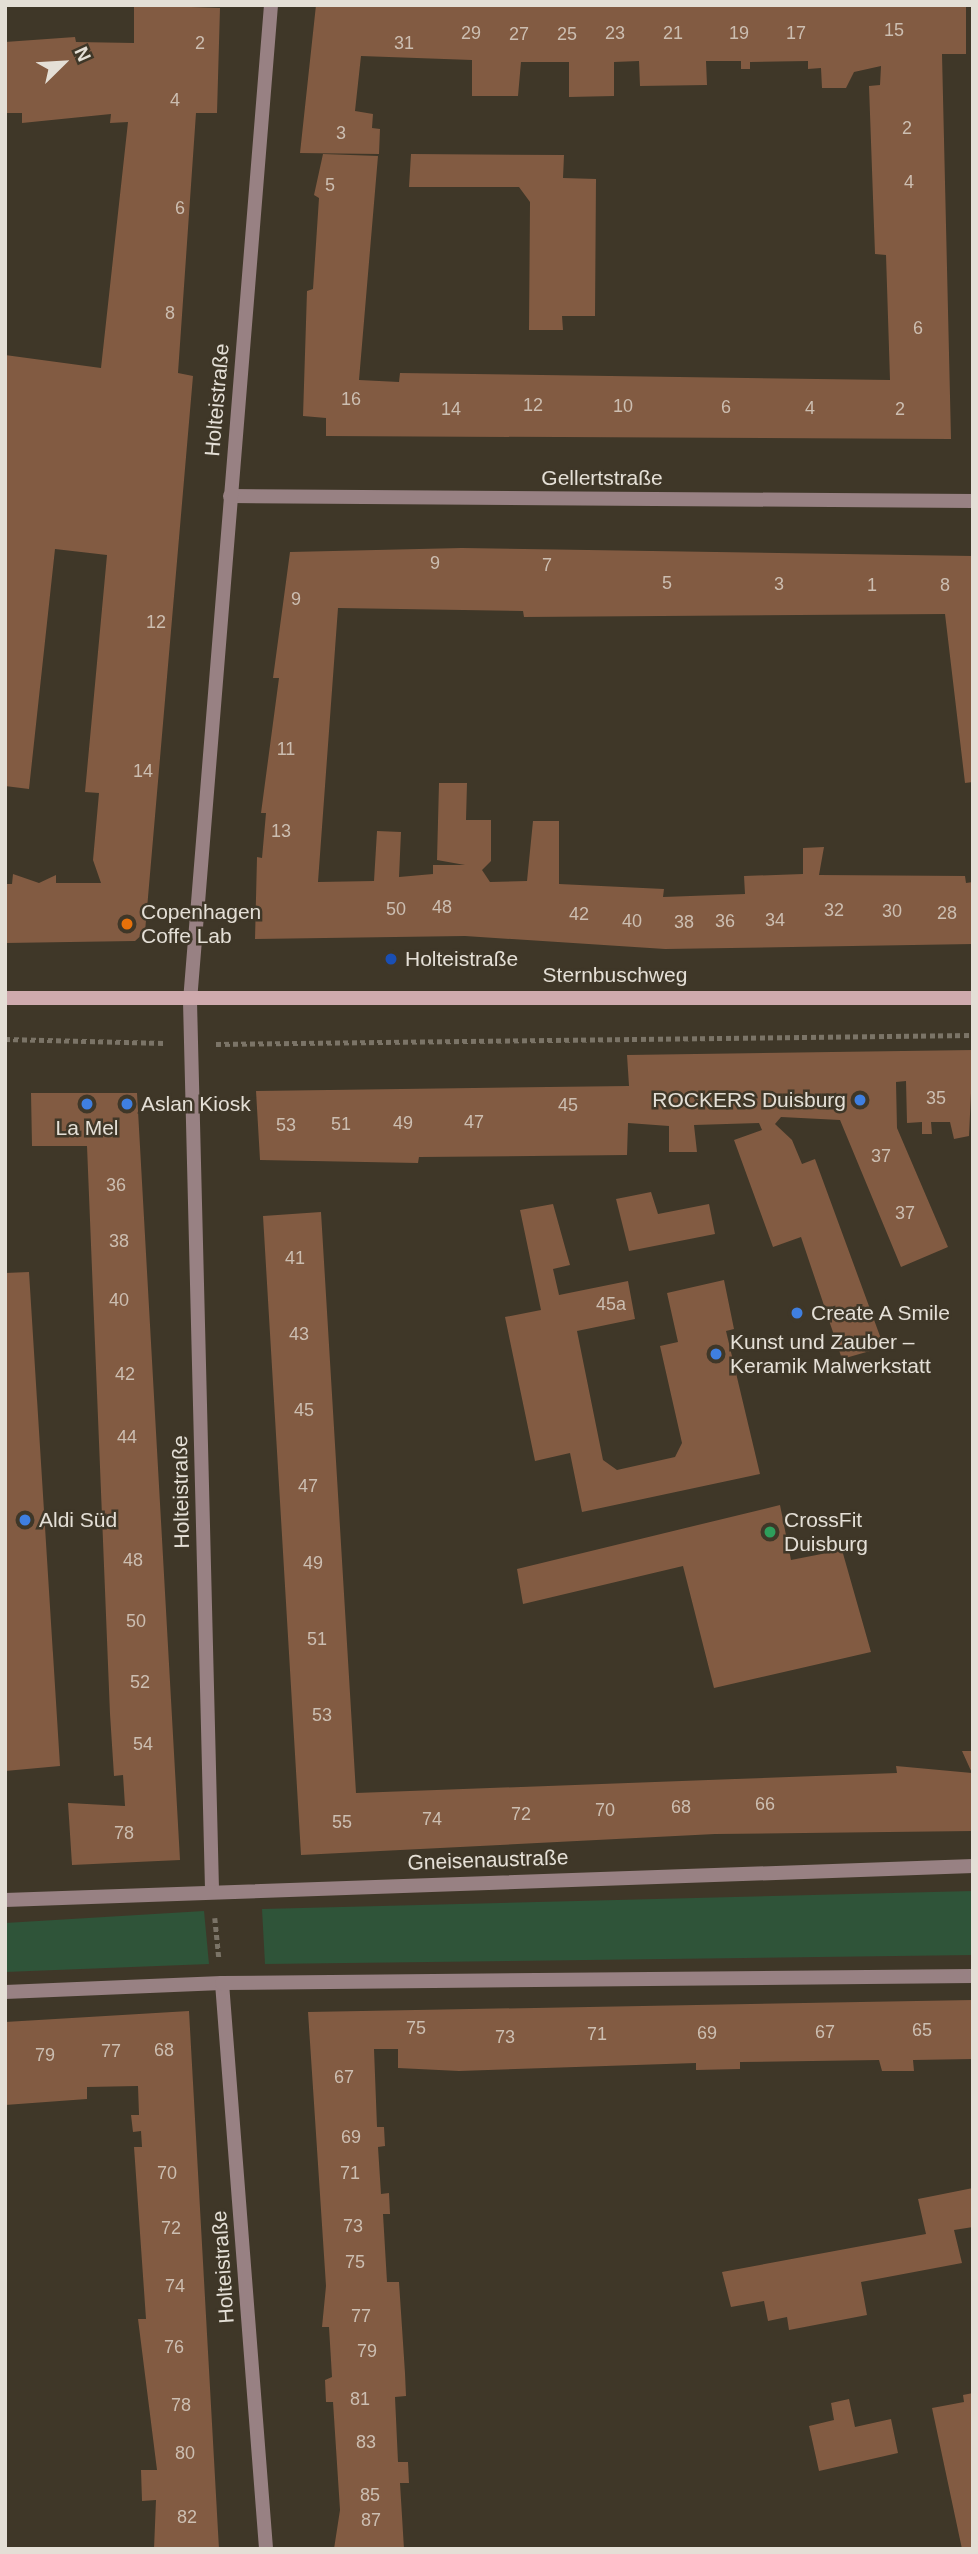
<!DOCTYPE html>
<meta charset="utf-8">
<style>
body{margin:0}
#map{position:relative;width:978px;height:2554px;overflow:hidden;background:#3f3728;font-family:Arial,sans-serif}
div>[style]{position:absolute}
.green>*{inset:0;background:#2f5439}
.building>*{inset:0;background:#825b42}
.path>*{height:4.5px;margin-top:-2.25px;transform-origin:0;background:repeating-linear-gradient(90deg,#7b7467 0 5px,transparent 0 8.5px)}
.minor>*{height:14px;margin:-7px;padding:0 7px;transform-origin:7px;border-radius:7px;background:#988183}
.secondary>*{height:14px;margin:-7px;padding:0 7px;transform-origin:7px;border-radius:7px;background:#cfaaad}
.dots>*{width:19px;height:19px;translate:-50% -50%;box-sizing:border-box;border:4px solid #3f3728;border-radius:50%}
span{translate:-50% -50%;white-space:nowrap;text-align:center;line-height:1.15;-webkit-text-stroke:5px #3f3728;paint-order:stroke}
.number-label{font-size:18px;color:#ccbeb1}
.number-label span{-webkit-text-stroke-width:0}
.street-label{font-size:21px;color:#e4dfd6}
.poi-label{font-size:21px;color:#e4dfd6}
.left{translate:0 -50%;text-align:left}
.right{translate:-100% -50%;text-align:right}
.frame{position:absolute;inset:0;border:7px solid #e4dfd6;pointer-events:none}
.north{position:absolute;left:28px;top:28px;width:70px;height:70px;-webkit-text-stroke:5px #3f3728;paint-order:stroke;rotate:66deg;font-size:19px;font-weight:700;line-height:28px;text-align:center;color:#e4dfd6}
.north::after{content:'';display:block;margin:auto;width:24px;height:32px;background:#e4dfd6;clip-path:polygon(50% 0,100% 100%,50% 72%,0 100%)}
</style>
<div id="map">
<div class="green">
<i style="clip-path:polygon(973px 1891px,973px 1955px,265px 1964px,262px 1909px)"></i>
<i style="clip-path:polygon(204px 1911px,209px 1964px,5px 1972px,5px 1923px)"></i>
</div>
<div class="building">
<i style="clip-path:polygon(134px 5px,220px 8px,217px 113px,196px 113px,178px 373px,193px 376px,145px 932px,135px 941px,5px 943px,5px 884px,12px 884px,13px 874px,39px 883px,56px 875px,56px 883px,101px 883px,93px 860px,99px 793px,85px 792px,107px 555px,55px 549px,29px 789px,5px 786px,5px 355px,101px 368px,128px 122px,110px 123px,111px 114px,22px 123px,22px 113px,5px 113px,5px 42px,75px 37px,76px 42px,134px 43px)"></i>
<i style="clip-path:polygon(316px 5px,966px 6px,966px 54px,942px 54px,951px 439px,326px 436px,326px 418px,303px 416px,307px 291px,313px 289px,319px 198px,314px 195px,323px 154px,378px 156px,359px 380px,399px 382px,400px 373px,890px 380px,886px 255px,875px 254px,869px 86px,880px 85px,881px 66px,854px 72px,846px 88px,822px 88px,821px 68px,808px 69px,808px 61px,750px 62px,750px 69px,741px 69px,741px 61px,706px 61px,707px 85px,640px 86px,639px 61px,614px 62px,614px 96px,569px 97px,569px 62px,521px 62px,518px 96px,472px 96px,472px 60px,361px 56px,355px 111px,373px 114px,372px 128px,380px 129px,379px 154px,300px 153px)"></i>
<i style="clip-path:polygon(411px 154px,564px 155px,563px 178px,596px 179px,595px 316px,562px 316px,563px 330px,529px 330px,530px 202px,519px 187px,409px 187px)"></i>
<i style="clip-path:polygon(462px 548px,973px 556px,973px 782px,965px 783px,945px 614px,524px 617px,523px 611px,338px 608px,318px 882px,374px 881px,377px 831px,401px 832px,399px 877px,433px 874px,433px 865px,465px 865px,437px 860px,439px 783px,467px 783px,466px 820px,491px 820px,491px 861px,482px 870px,490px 882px,527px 881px,533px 821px,559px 821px,559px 884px,664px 889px,663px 897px,745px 894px,744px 876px,803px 874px,803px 848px,824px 847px,819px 875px,965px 876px,966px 883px,973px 882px,973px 944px,665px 949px,465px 936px,255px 939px,257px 857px,262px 858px,266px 813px,261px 813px,279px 678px,273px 678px,290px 552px)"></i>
<i style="clip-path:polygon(973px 1050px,969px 1136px,954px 1139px,950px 1122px,931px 1122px,932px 1134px,922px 1134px,922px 1122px,907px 1123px,906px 1081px,896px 1082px,897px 1128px,948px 1247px,901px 1267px,840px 1120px,781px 1117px,775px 1124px,792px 1140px,802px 1164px,815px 1159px,884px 1347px,842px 1359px,801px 1237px,773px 1247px,734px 1140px,762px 1130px,759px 1123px,694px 1125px,697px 1152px,669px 1152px,669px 1126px,628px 1123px,627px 1155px,419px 1157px,418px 1163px,260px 1160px,256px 1091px,629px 1086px,627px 1055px)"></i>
<i style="clip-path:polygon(31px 1093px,137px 1093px,180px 1860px,72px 1865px,68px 1803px,125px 1806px,123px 1775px,114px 1776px,110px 1714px,87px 1146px,32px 1146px)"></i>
<i style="clip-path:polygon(651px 1192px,658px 1214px,709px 1204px,715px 1234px,629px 1251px,616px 1199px)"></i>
<i style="clip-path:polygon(553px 1204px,570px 1265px,553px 1269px,559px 1295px,628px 1281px,635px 1319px,577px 1331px,603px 1460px,617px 1470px,675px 1457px,682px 1443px,660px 1346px,678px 1342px,667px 1293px,724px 1280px,734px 1329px,726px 1331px,760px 1474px,582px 1512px,570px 1453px,535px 1461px,505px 1317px,541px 1310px,520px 1210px)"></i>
<i style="clip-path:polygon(321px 1212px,356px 1793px,897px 1773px,896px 1766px,972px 1773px,962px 1751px,973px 1751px,973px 1831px,715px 1834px,301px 1855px,263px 1216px)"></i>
<i style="clip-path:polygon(29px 1272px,60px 1766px,5px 1771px,5px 1273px)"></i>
<i style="clip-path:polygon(780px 1505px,791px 1560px,842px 1550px,871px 1652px,714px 1688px,683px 1566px,523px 1604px,517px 1569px)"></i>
<i style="clip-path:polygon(973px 2000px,973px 2059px,913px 2060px,914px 2071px,882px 2071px,879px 2060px,740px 2062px,740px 2069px,696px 2070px,696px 2063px,459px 2071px,398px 2068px,398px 2049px,374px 2049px,377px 2127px,384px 2127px,385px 2146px,378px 2147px,381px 2194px,389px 2193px,390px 2214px,383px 2214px,387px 2282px,399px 2282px,405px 2373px,406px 2396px,395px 2397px,398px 2462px,408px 2462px,409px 2483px,400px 2483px,404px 2549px,334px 2549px,340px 2510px,333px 2402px,326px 2402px,325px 2380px,332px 2377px,329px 2327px,322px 2327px,326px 2286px,308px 2012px)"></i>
<i style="clip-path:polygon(189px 2011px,219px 2549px,154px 2549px,156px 2500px,142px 2501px,141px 2470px,157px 2470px,138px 2319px,146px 2319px,134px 2147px,142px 2147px,141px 2131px,133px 2132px,131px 2115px,139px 2115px,138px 2086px,87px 2087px,87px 2099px,5px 2105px,5px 2022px)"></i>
<i style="clip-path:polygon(973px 2188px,973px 2227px,954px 2230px,962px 2263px,861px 2282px,867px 2315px,789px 2330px,787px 2317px,768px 2321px,764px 2301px,731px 2307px,722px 2272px,926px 2234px,918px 2199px)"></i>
<i style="clip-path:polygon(973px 2393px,973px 2549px,962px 2549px,932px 2408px,964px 2402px,963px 2395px)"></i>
<i style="clip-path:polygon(849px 2399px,855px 2427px,891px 2419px,898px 2453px,819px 2471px,809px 2426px,834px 2420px,831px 2403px)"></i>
</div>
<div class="path">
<i style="left:5px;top:1039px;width:160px;rotate:1.4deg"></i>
<i style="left:216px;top:1044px;width:757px;rotate:-0.68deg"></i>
<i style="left:215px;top:1918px;width:40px;rotate:84.3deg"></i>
</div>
<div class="minor">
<i style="left:230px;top:496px;width:743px;rotate:0.39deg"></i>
<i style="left:212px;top:1889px;width:888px;rotate:-91.42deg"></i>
<i style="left:190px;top:1001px;width:999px;rotate:-85.35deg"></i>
<i style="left:5px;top:1900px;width:969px;rotate:-2.01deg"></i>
<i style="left:222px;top:1983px;width:568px;rotate:85.55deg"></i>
<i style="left:5px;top:1992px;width:217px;rotate:-2.4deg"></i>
<i style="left:222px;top:1983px;width:751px;rotate:-0.53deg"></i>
</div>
<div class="secondary">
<i style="left:5px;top:998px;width:968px"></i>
</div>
<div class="dots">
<i style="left:127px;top:924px;background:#e8710a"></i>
<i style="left:391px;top:959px;background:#1a4fb4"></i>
<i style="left:860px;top:1100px;background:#3f7fe0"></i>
<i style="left:87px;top:1104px;background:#3f7fe0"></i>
<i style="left:127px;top:1104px;background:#3f7fe0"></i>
<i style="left:797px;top:1313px;background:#3f7fe0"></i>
<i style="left:716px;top:1354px;background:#3f7fe0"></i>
<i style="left:25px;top:1520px;background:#3f7fe0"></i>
<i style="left:770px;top:1532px;background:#2e9e5b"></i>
</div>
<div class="number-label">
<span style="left:894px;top:30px">15</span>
<span style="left:471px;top:33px">29</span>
<span style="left:615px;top:33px">23</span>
<span style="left:673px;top:33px">21</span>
<span style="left:739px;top:33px">19</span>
<span style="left:796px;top:33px">17</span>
<span style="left:519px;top:34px">27</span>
<span style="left:567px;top:34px">25</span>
<span style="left:200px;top:43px">2</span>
<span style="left:404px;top:43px">31</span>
<span style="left:175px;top:100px">4</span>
<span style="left:907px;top:128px">2</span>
<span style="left:341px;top:133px">3</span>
<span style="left:909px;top:182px">4</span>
<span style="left:330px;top:185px">5</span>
<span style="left:180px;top:208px">6</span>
<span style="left:170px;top:313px">8</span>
<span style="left:918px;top:328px">6</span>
<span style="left:351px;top:399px">16</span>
<span style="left:533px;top:405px">12</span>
<span style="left:623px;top:406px">10</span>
<span style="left:726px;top:407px">6</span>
<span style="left:810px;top:408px">4</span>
<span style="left:451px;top:409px">14</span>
<span style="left:900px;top:409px">2</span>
<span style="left:435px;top:563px">9</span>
<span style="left:547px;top:565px">7</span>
<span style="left:667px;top:583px">5</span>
<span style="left:779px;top:584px">3</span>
<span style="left:872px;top:585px">1</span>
<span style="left:945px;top:585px">8</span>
<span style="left:296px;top:599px">9</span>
<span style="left:156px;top:622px">12</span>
<span style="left:286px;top:749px">11</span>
<span style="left:143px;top:771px">14</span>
<span style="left:281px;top:831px">13</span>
<span style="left:442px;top:907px">48</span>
<span style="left:396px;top:909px">50</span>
<span style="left:834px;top:910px">32</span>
<span style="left:892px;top:911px">30</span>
<span style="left:947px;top:913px">28</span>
<span style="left:579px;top:914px">42</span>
<span style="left:775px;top:920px">34</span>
<span style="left:632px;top:921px">40</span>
<span style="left:725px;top:921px">36</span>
<span style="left:684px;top:922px">38</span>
<span style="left:936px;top:1098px">35</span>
<span style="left:568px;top:1105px">45</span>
<span style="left:474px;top:1122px">47</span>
<span style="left:403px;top:1123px">49</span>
<span style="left:341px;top:1124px">51</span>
<span style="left:286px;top:1125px">53</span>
<span style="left:881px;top:1156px">37</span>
<span style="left:116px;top:1185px">36</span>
<span style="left:905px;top:1213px">37</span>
<span style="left:119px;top:1241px">38</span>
<span style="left:295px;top:1258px">41</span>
<span style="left:119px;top:1300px">40</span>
<span style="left:611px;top:1304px">45a</span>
<span style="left:299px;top:1334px">43</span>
<span style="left:125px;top:1374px">42</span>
<span style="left:304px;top:1410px">45</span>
<span style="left:127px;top:1437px">44</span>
<span style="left:308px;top:1486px">47</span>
<span style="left:133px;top:1560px">48</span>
<span style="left:313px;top:1563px">49</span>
<span style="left:136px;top:1621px">50</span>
<span style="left:317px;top:1639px">51</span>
<span style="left:140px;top:1682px">52</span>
<span style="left:322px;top:1715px">53</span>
<span style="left:143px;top:1744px">54</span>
<span style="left:765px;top:1804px">66</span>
<span style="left:681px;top:1807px">68</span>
<span style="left:605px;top:1810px">70</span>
<span style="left:521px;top:1814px">72</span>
<span style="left:432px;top:1819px">74</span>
<span style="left:342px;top:1822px">55</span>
<span style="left:124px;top:1833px">78</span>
<span style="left:416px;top:2028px">75</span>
<span style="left:922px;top:2030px">65</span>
<span style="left:825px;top:2032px">67</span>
<span style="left:707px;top:2033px">69</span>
<span style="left:597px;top:2034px">71</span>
<span style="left:505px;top:2037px">73</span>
<span style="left:164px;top:2050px">68</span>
<span style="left:111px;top:2051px">77</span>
<span style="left:45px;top:2055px">79</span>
<span style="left:344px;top:2077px">67</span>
<span style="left:351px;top:2137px">69</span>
<span style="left:167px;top:2173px">70</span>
<span style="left:350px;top:2173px">71</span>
<span style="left:353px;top:2226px">73</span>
<span style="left:171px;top:2228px">72</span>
<span style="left:355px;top:2262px">75</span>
<span style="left:175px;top:2286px">74</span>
<span style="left:361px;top:2316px">77</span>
<span style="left:174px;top:2347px">76</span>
<span style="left:367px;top:2351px">79</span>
<span style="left:360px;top:2399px">81</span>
<span style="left:181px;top:2405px">78</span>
<span style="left:366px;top:2442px">83</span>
<span style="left:185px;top:2453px">80</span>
<span style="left:370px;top:2495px">85</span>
<span style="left:187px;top:2517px">82</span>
<span style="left:371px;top:2520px">87</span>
</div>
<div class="street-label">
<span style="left:217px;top:400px;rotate:-85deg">Holteistraße</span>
<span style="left:602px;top:478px">Gellertstraße</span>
<span style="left:615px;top:975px">Sternbuschweg</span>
<span style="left:181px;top:1492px;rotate:-91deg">Holteistraße</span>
<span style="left:488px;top:1860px;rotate:-2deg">Gneisenaustraße</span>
<span style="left:223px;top:2267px;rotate:-94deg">Holteistraße</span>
</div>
<div class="poi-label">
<span class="left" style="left:141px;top:924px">Copenhagen<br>Coffe Lab</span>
<span class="left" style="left:405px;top:959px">Holteistraße</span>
<span class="right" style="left:846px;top:1100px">ROCKERS Duisburg</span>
<span class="left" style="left:141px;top:1104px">Aslan Kiosk</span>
<span style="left:87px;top:1128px">La Mel</span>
<span class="left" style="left:811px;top:1313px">Create A Smile</span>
<span class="left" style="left:730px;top:1354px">Kunst und Zauber –<br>Keramik Malwerkstatt</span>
<span class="left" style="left:39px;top:1520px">Aldi Süd</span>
<span class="left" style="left:784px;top:1532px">CrossFit<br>Duisburg</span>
</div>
<div class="frame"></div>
<div class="north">N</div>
</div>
